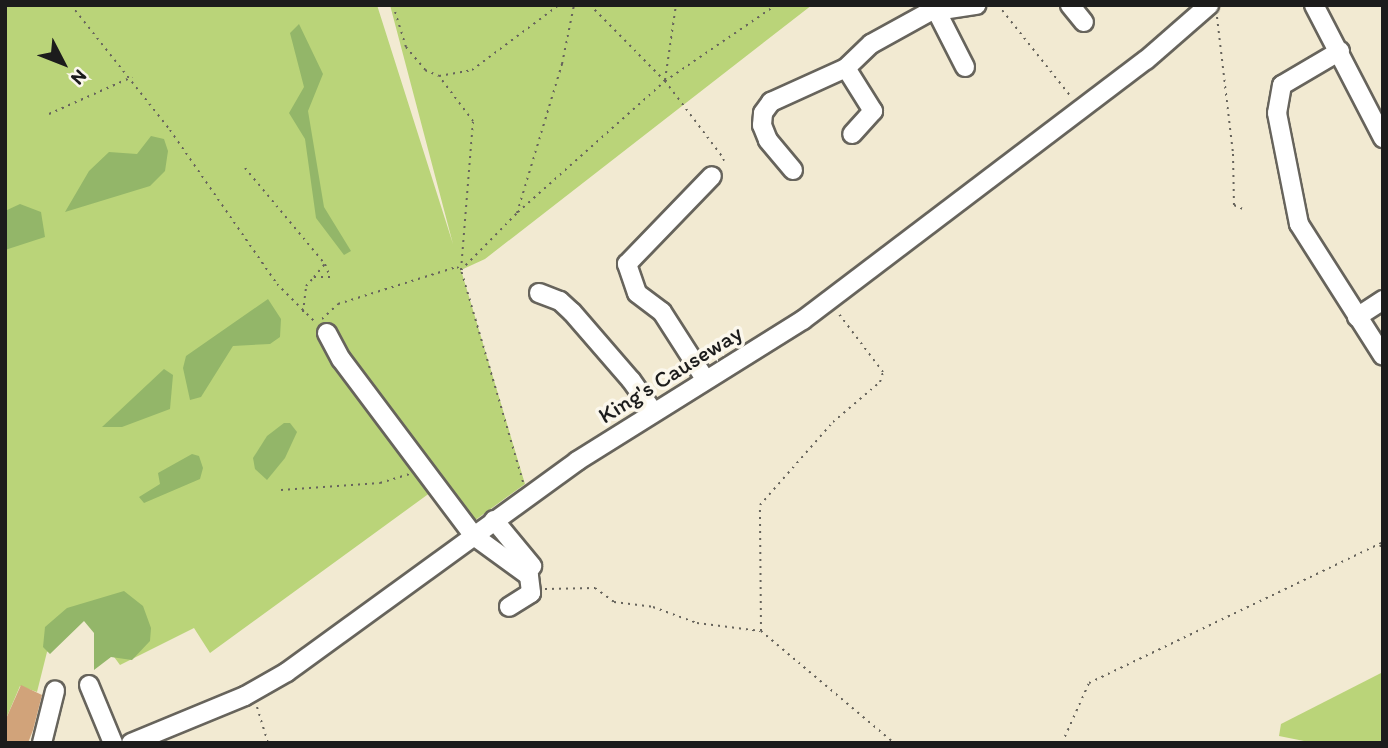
<!DOCTYPE html>
<style>
body{margin:0}
#map{position:relative;width:1388px;height:748px;overflow:hidden;background:#f2ead2;font-family:Itim,sans-serif}
div>[style]{position:absolute}
.green>*{inset:0;background:#bad479}
.forest>*{inset:0;background:#93b669}
.building>*{inset:0;background:#d1a37a}
.path>*{height:2px;margin-top:-1px;transform-origin:0;background:repeating-linear-gradient(90deg,#67645c 0 2px,transparent 0 7px)}
.roads{filter:drop-shadow(2px 0 #67645c) drop-shadow(-2px 0 #67645c) drop-shadow(0 2px #67645c) drop-shadow(0 -2px #67645c)}
.minor>*{height:18px;margin:-9px;padding:0 9px;transform-origin:9px;border-radius:9px;background:#fff}
span{translate:-50% -50%;white-space:nowrap;text-align:center;line-height:1.15;-webkit-text-stroke:7px #fbf7ec;paint-order:stroke}
.street-label{font-size:23px;color:#1c1c1c}
.frame{position:absolute;inset:0;border:7px solid #1c1c1c;pointer-events:none}
.north{position:absolute;left:28px;top:28px;width:70px;height:70px;-webkit-text-stroke:5px #fbf7ec;paint-order:stroke;rotate:132deg;font-size:19px;font-weight:700;line-height:28px;text-align:center;color:#1c1c1c}
.north::after{content:'';display:block;margin:auto;width:24px;height:32px;background:#1c1c1c;clip-path:polygon(50% 0,100% 100%,50% 72%,0 100%)}
</style>
<div id="map">
<div class="green">
<i style="clip-path:polygon(5px 5px,377px 5px,453px 244px,390px 5px,812px 5px,485px 259px,461px 270px,525px 484px,467px 526px,438px 487px,210px 653px,194px 628px,120px 665px,84px 616px,47px 652px,37px 692px,20px 686px,5px 721px)"></i>
<i style="clip-path:polygon(1383px 672px,1383px 743px,1314px 743px,1279px 736px,1281px 724px)"></i>
</div>
<div class="forest">
<i style="clip-path:polygon(299px 24px,323px 74px,308px 111px,324px 207px,351px 251px,344px 255px,316px 218px,305px 139px,289px 113px,304px 87px,290px 33px)"></i>
<i style="clip-path:polygon(151px 136px,164px 139px,168px 151px,165px 171px,150px 186px,65px 212px,89px 171px,109px 152px,137px 154px)"></i>
<i style="clip-path:polygon(20px 204px,41px 212px,45px 237px,5px 250px,5px 211px)"></i>
<i style="clip-path:polygon(268px 299px,281px 319px,280px 337px,270px 344px,233px 346px,201px 397px,190px 400px,183px 368px,186px 356px)"></i>
<i style="clip-path:polygon(164px 369px,173px 375px,170px 409px,122px 427px,102px 427px)"></i>
<i style="clip-path:polygon(284px 423px,290px 423px,297px 432px,285px 458px,267px 480px,255px 469px,253px 458px,267px 436px)"></i>
<i style="clip-path:polygon(192px 454px,199px 456px,203px 468px,200px 479px,144px 503px,139px 497px,160px 484px,158px 473px)"></i>
<i style="clip-path:polygon(124px 591px,143px 606px,151px 628px,150px 641px,132px 660px,111px 657px,94px 670px,94px 633px,84px 621px,50px 654px,43px 647px,45px 627px,67px 608px)"></i>
</div>
<div class="building">
<i style="clip-path:polygon(21px 685px,42px 695px,33px 730px,28px 743px,5px 743px,5px 721px)"></i>
</div>
<div class="path">
<i style="left:71px;top:5px;width:159px;rotate:51.6deg"></i>
<i style="left:170px;top:130px;width:188px;rotate:55.2deg"></i>
<i style="left:277px;top:284px;width:55px;rotate:45deg"></i>
<i style="left:393px;top:5px;width:44px;rotate:72.8deg"></i>
<i style="left:406px;top:47px;width:30px;rotate:50deg"></i>
<i style="left:425px;top:70px;width:15px;rotate:23deg"></i>
<i style="left:439px;top:76px;width:34px;rotate:-10deg"></i>
<i style="left:472px;top:70px;width:109px;rotate:-36.8deg"></i>
<i style="left:590px;top:5px;width:107px;rotate:45.4deg"></i>
<i style="left:665px;top:81px;width:98px;rotate:52.9deg"></i>
<i style="left:724px;top:159px;width:6px;rotate:121deg"></i>
<i style="left:998px;top:5px;width:119px;rotate:51.5deg"></i>
<i style="left:1217px;top:17px;width:138px;rotate:83.3deg"></i>
<i style="left:1233px;top:154px;width:51px;rotate:88.9deg"></i>
<i style="left:1234px;top:205px;width:10px;rotate:24deg"></i>
<i style="left:665px;top:80px;width:76px;rotate:-81.7deg"></i>
<i style="left:49px;top:114px;width:91px;rotate:-24deg"></i>
<i style="left:245px;top:168px;width:125px;rotate:50.2deg"></i>
<i style="left:518px;top:212px;width:197px;rotate:-41.7deg"></i>
<i style="left:665px;top:81px;width:135px;rotate:-34.4deg"></i>
<i style="left:303px;top:312px;width:26px;rotate:-83deg"></i>
<i style="left:306px;top:286px;width:12px;rotate:-48deg"></i>
<i style="left:314px;top:277px;width:17px;rotate:-50deg"></i>
<i style="left:325px;top:264px;width:14px;rotate:69deg"></i>
<i style="left:330px;top:277px;width:16px;rotate:180deg"></i>
<i style="left:322px;top:319px;width:22px;rotate:-43deg"></i>
<i style="left:338px;top:304px;width:125px;rotate:-17.3deg"></i>
<i style="left:457px;top:267px;width:5px;rotate:37deg"></i>
<i style="left:461px;top:270px;width:149px;rotate:-85.4deg"></i>
<i style="left:473px;top:121px;width:56px;rotate:-127.1deg"></i>
<i style="left:523px;top:482px;width:221px;rotate:-106.3deg"></i>
<i style="left:461px;top:270px;width:80px;rotate:-45.5deg"></i>
<i style="left:517px;top:213px;width:156px;rotate:-73.2deg"></i>
<i style="left:562px;top:64px;width:60px;rotate:-78.5deg"></i>
<i style="left:281px;top:490px;width:99px;rotate:-4deg"></i>
<i style="left:380px;top:483px;width:31px;rotate:-17deg"></i>
<i style="left:1380px;top:545px;width:7px;rotate:63deg"></i>
<i style="left:545px;top:589px;width:50px;rotate:-1.1deg"></i>
<i style="left:595px;top:588px;width:24px;rotate:36deg"></i>
<i style="left:614px;top:602px;width:39px;rotate:7deg"></i>
<i style="left:653px;top:607px;width:47px;rotate:20deg"></i>
<i style="left:697px;top:623px;width:64px;rotate:7.1deg"></i>
<i style="left:761px;top:631px;width:174px;rotate:40.1deg"></i>
<i style="left:761px;top:631px;width:126px;rotate:-90.5deg"></i>
<i style="left:760px;top:505px;width:111px;rotate:-48.7deg"></i>
<i style="left:833px;top:422px;width:62px;rotate:-40.4deg"></i>
<i style="left:880px;top:382px;width:10px;rotate:-73deg"></i>
<i style="left:883px;top:372px;width:73px;rotate:-127.2deg"></i>
<i style="left:257px;top:707px;width:38px;rotate:73deg"></i>
<i style="left:1062px;top:743px;width:66px;rotate:-65.8deg"></i>
<i style="left:1089px;top:683px;width:326px;rotate:-25.6deg"></i>
</div>
<div class="roads">
<div class="minor">
<i style="left:1070px;top:5px;width:22px;rotate:51deg"></i>
<i style="left:1314px;top:5px;width:150px;rotate:62.6deg"></i>
<i style="left:936px;top:10px;width:64px;rotate:63deg"></i>
<i style="left:1340px;top:51px;width:67px;rotate:149.6deg"></i>
<i style="left:1282px;top:85px;width:28px;rotate:100deg"></i>
<i style="left:1277px;top:113px;width:113px;rotate:78.8deg"></i>
<i style="left:1299px;top:224px;width:156px;rotate:57.5deg"></i>
<i style="left:846px;top:68px;width:51px;rotate:57.9deg"></i>
<i style="left:873px;top:111px;width:31px;rotate:132deg"></i>
<i style="left:793px;top:170px;width:39px;rotate:-130deg"></i>
<i style="left:768px;top:140px;width:16px;rotate:-112deg"></i>
<i style="left:762px;top:125px;width:12px;rotate:-85deg"></i>
<i style="left:763px;top:113px;width:14px;rotate:-54deg"></i>
<i style="left:771px;top:102px;width:82px;rotate:-24.4deg"></i>
<i style="left:846px;top:68px;width:35px;rotate:-44deg"></i>
<i style="left:871px;top:44px;width:66px;rotate:-28.9deg"></i>
<i style="left:929px;top:12px;width:48px;rotate:-8.5deg"></i>
<i style="left:539px;top:293px;width:22px;rotate:21deg"></i>
<i style="left:560px;top:301px;width:16px;rotate:43deg"></i>
<i style="left:572px;top:312px;width:90px;rotate:49.1deg"></i>
<i style="left:631px;top:380px;width:39px;rotate:55deg"></i>
<i style="left:1357px;top:317px;width:31px;rotate:-33deg"></i>
<i style="left:327px;top:333px;width:30px;rotate:62deg"></i>
<i style="left:341px;top:359px;width:221px;rotate:53.1deg"></i>
<i style="left:474px;top:536px;width:68px;rotate:36deg"></i>
<i style="left:529px;top:576px;width:17px;rotate:83deg"></i>
<i style="left:531px;top:593px;width:26px;rotate:148deg"></i>
<i style="left:705px;top:379px;width:80px;rotate:-122.7deg"></i>
<i style="left:662px;top:312px;width:31px;rotate:-143deg"></i>
<i style="left:637px;top:293px;width:31px;rotate:-109deg"></i>
<i style="left:627px;top:264px;width:122px;rotate:-46deg"></i>
<i style="left:494px;top:520px;width:60px;rotate:50.4deg"></i>
<i style="left:89px;top:685px;width:63px;rotate:67.5deg"></i>
<i style="left:42px;top:743px;width:54px;rotate:-76deg"></i>
<i style="left:131px;top:743px;width:123px;rotate:-22.4deg"></i>
<i style="left:245px;top:696px;width:48px;rotate:-29.7deg"></i>
<i style="left:287px;top:672px;width:359px;rotate:-36deg"></i>
<i style="left:577px;top:461px;width:266px;rotate:-32deg"></i>
<i style="left:803px;top:320px;width:430px;rotate:-37.2deg"></i>
<i style="left:1146px;top:60px;width:84px;rotate:-41.1deg"></i>
</div>
</div>
<div class="street-label">
<span style="left:670px;top:374px;rotate:-32deg">King's Causeway</span>
</div>
<div class="frame"></div>
<div class="north">N</div>
</div>
